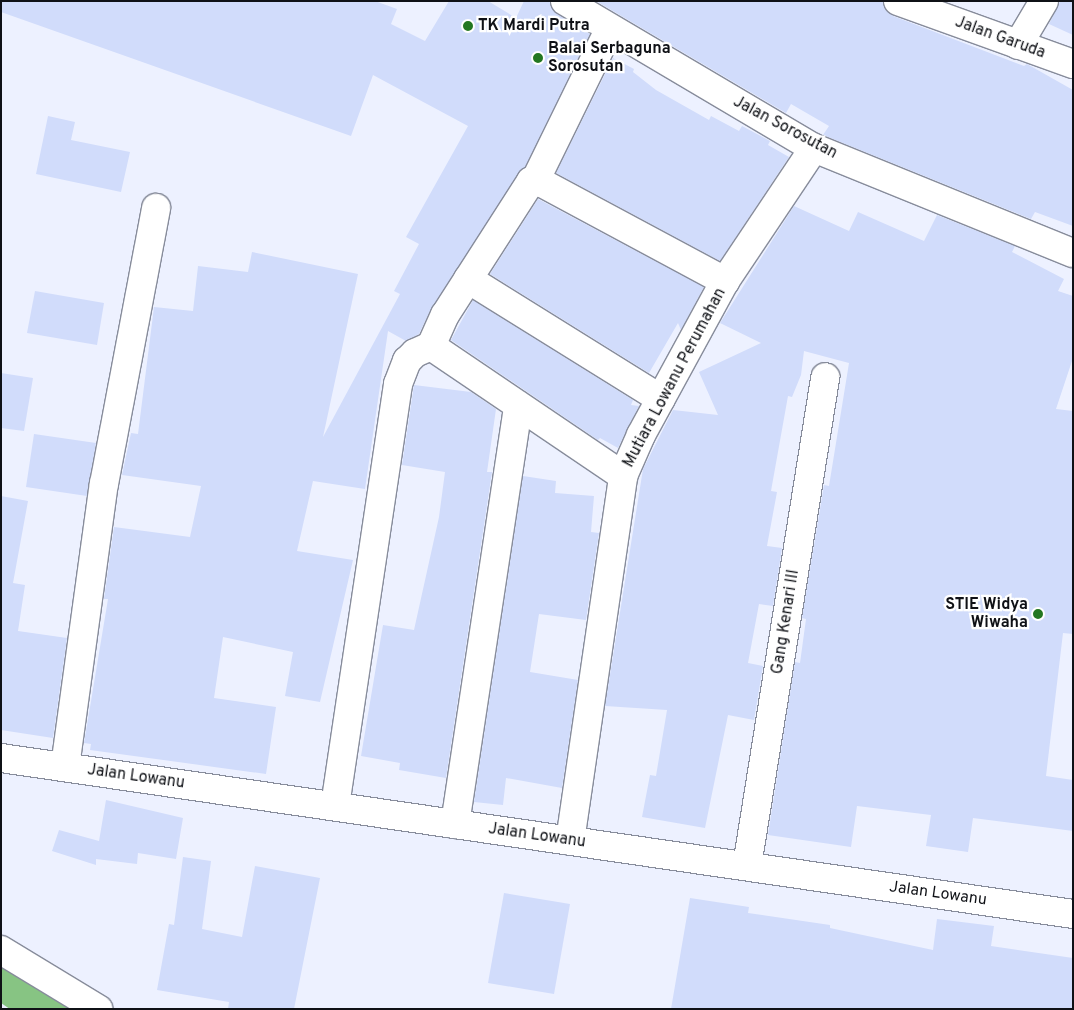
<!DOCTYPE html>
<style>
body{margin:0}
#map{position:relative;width:1074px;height:1010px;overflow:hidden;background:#edf1ff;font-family:Overpass,sans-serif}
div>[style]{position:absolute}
.river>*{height:49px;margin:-24.5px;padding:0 24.5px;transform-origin:24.5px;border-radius:24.5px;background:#87c483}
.building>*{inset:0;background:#d1dcfb}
.roads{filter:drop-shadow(1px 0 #878c9b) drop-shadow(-1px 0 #878c9b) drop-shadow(0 1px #878c9b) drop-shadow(0 -1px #878c9b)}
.minor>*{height:28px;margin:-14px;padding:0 14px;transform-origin:14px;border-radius:14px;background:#fff}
.secondary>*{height:28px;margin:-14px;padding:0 14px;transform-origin:14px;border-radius:14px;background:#fff}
.dots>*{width:14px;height:14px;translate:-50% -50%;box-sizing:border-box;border:2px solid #fff;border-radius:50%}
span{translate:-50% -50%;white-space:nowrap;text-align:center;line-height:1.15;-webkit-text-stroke:4.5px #fff;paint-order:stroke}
.poi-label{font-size:16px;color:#0f1116;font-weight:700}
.left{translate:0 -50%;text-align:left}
.right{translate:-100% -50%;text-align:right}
.street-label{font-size:16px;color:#0f1116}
.frame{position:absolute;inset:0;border:2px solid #0f1116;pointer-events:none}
</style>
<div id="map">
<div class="river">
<i style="left:1px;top:973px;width:63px;rotate:34.7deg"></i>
</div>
<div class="building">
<i style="clip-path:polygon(1px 1px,375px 1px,397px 9px,391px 24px,425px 41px,449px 1px,488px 1px,516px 18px,524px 1px,549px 1px,557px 14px,590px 34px,525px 167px,432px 307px,419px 334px,406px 341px,388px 331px,365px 489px,313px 481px,297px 551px,353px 560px,320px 702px,285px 696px,293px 652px,223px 637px,214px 698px,276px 707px,266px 774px,90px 750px,91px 744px,84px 743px,108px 599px,104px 599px,114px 527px,190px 537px,201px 486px,122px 475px,131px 433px,138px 434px,154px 307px,193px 311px,198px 266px,248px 272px,252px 252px,358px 274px,323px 437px,400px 294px,394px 291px,419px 244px,406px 237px,468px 126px,373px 75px,351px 136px,1px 12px)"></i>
<i style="clip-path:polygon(596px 1px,883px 1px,893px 16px,1024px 66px,1027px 64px,1073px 90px,1073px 226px,1035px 212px,1031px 219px,823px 135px,829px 126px,791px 104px,786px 113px)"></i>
<i style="clip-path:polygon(1060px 1px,1073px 1px,1073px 35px,1049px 24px)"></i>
<i style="clip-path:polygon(613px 58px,634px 69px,633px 72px,656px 90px,709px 120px,711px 116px,739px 131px,742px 126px,770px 141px,768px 145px,789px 157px,720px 261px,556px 173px)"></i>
<i style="clip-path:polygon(48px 116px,75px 122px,71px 140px,130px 152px,121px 192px,36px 174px)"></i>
<i style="clip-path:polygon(538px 199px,704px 287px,681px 330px,678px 323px,649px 373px,490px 274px)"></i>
<i style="clip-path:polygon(794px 206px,849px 231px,858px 212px,924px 241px,937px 215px,1015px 246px,1012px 252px,1064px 279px,1058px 291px,1073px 296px,1073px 358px,1056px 409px,1073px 411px,1073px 634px,1063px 633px,1046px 776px,1073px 780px,1073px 831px,973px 818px,968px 852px,926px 846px,931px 815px,857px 806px,851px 847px,768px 835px,795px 662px,800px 663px,806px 619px,802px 618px,824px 485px,829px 486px,849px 363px,804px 351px,801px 375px,792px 397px,788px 396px,771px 491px,777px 492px,767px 546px,782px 548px,773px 606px,759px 604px,748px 663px,763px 666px,754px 720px,728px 715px,705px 828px,642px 817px,650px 775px,656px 776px,667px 710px,605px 706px,643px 469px,673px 410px,718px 415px,699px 372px,761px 343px,720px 323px)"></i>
<i style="clip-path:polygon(35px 291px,104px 303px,97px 345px,27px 333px)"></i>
<i style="clip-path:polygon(473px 300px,633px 400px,631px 405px,639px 406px,618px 448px,600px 438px,598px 440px,451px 340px)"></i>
<i style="clip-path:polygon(1px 373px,33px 378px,24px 431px,1px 428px)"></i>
<i style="clip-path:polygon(414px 385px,471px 392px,496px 409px,487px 472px,492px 472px,446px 778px,399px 770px,400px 763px,361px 756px,383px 625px,414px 630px,439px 517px,445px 472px,402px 465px)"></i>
<i style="clip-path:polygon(34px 434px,96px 443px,87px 496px,26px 487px)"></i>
<i style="clip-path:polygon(523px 476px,556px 481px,555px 493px,594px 496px,591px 532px,599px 533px,586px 620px,539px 614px,530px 672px,578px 680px,562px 788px,506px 778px,503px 805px,474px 802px)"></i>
<i style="clip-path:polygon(1px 496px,28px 501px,13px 583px,25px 585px,18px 631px,67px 638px,53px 738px,1px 730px)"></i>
<i style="clip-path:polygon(106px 800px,183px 818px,176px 859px,138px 853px,137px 864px,96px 859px,96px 865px,52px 851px,59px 830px,99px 841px)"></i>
<i style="clip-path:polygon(183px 857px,211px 861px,202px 929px,242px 937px,255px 866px,320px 878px,294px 1009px,228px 1009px,229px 1002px,157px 990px,169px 924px,174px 925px)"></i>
<i style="clip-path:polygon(504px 893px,570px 904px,554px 994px,488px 983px)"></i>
<i style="clip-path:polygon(690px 898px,749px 907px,748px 913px,830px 925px,830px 928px,933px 950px,937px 919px,994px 926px,991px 946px,1073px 958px,1073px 1009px,671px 1009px)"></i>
</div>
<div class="roads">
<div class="minor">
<i style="left:565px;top:1px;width:289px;rotate:30.6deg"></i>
<i style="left:814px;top:148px;width:279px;rotate:22.1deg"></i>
<i style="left:898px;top:1px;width:186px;rotate:19.8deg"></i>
<i style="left:1018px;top:45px;width:51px;rotate:-59.4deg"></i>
<i style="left:535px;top:181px;width:170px;rotate:-63.9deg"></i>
<i style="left:468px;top:279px;width:227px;rotate:31.9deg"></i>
<i style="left:431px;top:346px;width:34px;rotate:-66deg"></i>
<i style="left:445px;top:315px;width:159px;rotate:-57.3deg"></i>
<i style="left:531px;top:181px;width:11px;rotate:10deg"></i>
<i style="left:542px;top:183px;width:208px;rotate:28.2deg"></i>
<i style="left:65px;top:767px;width:286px;rotate:-82.2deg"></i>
<i style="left:104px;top:484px;width:281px;rotate:-79.3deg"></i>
<i style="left:335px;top:806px;width:427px;rotate:-81.5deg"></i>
<i style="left:398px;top:384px;width:25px;rotate:-69deg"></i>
<i style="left:407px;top:361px;width:11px;rotate:-45deg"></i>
<i style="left:415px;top:353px;width:17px;rotate:-24deg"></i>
<i style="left:431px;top:346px;width:232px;rotate:34.1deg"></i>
<i style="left:455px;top:824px;width:423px;rotate:-81.4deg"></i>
<i style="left:570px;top:841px;width:369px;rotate:-81.7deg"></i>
<i style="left:623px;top:476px;width:45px;rotate:-66.3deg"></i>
<i style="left:641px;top:435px;width:175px;rotate:-61.4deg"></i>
<i style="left:725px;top:281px;width:160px;rotate:-56.2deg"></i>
<i style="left:747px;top:866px;width:495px;rotate:-80.9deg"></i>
<i style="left:1px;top:950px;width:114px;rotate:31.3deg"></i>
</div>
<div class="secondary">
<i style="left:1px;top:758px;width:1083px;rotate:8.28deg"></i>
</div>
</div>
<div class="dots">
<i style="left:468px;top:26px;background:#237721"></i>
<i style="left:538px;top:58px;background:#237721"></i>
<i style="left:1038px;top:614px;background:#237721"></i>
</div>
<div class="poi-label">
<span class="left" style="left:478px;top:26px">TK Mardi Putra</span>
<span class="left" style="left:548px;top:58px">Balai Serbaguna<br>Sorosutan</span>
<span class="right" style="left:1028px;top:614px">STIE Widya<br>Wiwaha</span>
</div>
<div class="street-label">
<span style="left:1000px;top:38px;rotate:20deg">Jalan Garuda</span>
<span style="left:785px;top:128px;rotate:28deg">Jalan Sorosutan</span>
<span style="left:675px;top:378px;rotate:-62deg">Mutiara Lowanu Perumahan</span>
<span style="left:786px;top:622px;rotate:-81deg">Gang Kenari III</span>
<span style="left:136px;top:777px;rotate:8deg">Jalan Lowanu</span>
<span style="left:537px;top:836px;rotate:8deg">Jalan Lowanu</span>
<span style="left:938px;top:894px;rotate:8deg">Jalan Lowanu</span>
</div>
<div class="frame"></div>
</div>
